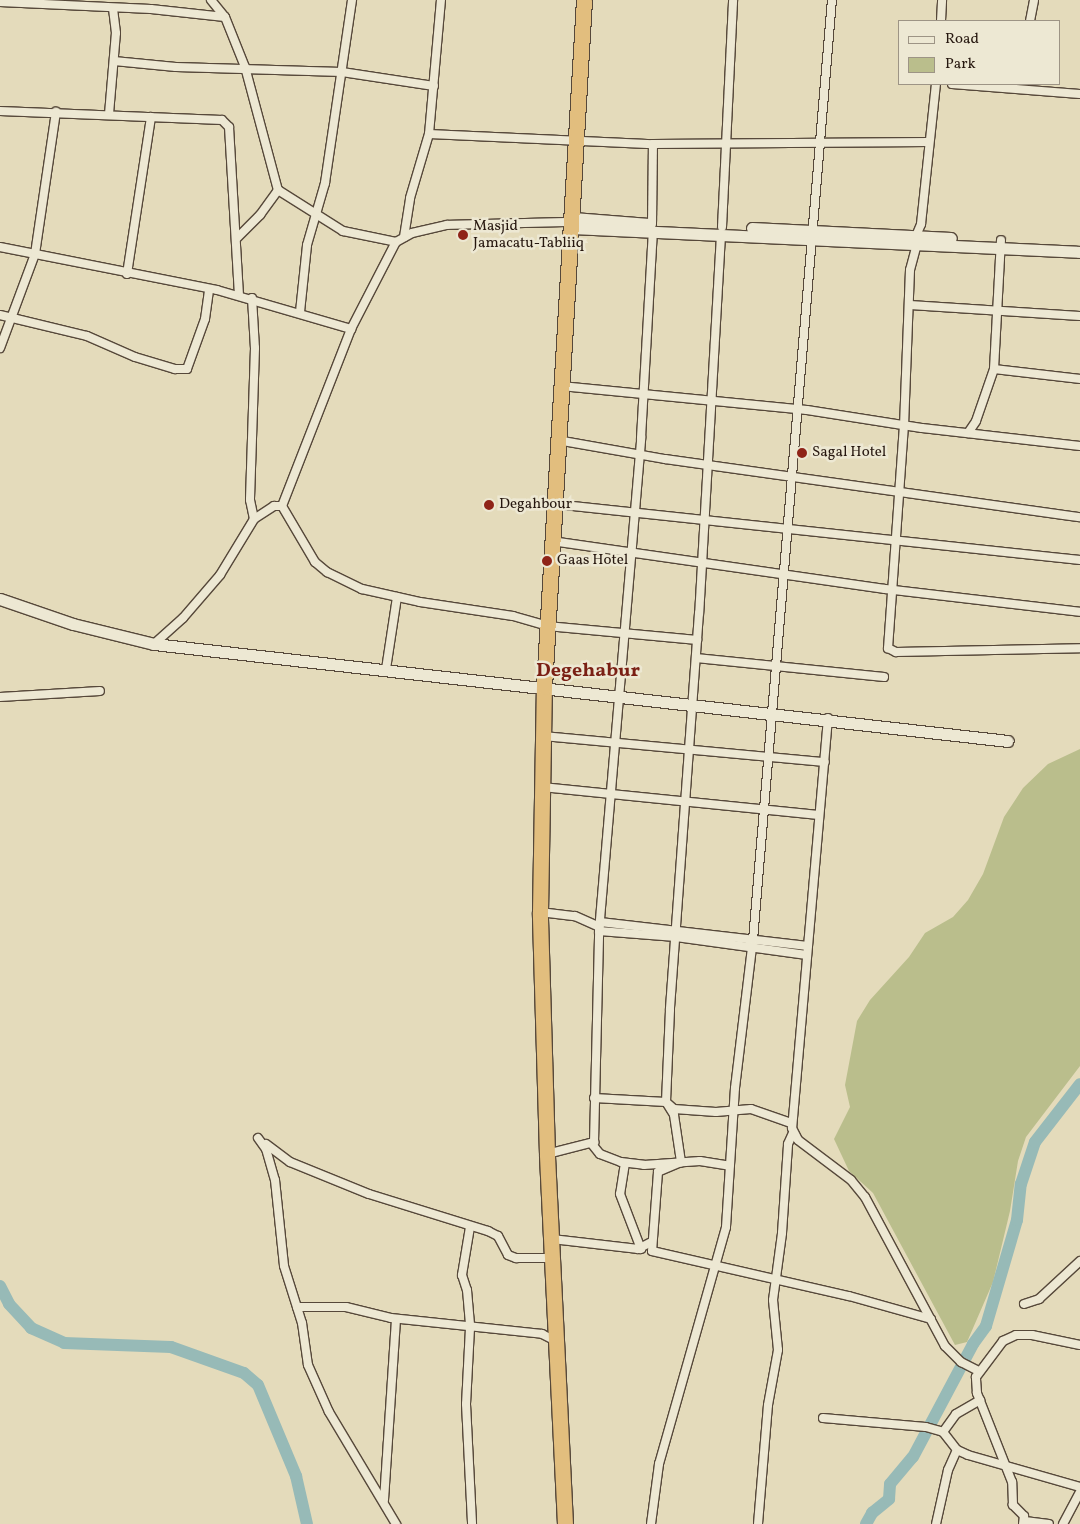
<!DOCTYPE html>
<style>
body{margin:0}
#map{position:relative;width:1080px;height:1524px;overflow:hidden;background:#e4dbbb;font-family:Vollkorn,serif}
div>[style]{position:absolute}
.green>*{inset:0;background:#babe8c}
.river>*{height:12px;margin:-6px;padding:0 6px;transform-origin:6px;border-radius:6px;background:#97bab7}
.roads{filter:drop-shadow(1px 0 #56483a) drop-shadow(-1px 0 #56483a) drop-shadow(0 1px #56483a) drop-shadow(0 -1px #56483a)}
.street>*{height:8px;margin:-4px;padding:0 4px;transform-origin:4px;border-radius:4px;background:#ede8d3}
.secondary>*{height:11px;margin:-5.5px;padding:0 5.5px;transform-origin:5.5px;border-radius:5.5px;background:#ede8d3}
.highway>*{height:15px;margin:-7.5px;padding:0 7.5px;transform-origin:7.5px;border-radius:7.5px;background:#e2be7e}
.dots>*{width:14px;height:14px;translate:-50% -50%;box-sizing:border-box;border:2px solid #ede8d3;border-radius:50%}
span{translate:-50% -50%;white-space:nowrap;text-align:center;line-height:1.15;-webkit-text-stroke:5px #ede8d3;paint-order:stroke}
.poi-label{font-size:15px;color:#26170f}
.left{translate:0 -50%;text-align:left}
.district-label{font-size:20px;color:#7a1f14;font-weight:700}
.legend{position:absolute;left:898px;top:20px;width:162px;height:65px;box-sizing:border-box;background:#ede8d3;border:1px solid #9d9485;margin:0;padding:6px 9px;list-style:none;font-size:15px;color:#26170f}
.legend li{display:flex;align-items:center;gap:10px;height:25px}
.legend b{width:25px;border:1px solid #9d9485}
</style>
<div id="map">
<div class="green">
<i style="clip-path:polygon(1080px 749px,1080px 1066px,1026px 1137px,1018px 1161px,1010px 1211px,993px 1282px,967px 1342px,955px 1345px,873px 1193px,849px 1171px,834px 1139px,850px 1107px,845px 1085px,857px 1021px,870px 1000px,909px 957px,925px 933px,953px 917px,968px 900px,983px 874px,1004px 817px,1023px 788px,1048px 764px)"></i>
</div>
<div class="river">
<i style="left:0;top:1286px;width:20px;rotate:63deg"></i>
<i style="left:9px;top:1304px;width:33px;rotate:47deg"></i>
<i style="left:31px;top:1328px;width:36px;rotate:24deg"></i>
<i style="left:64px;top:1343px;width:107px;rotate:2.1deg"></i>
<i style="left:171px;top:1347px;width:77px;rotate:19.6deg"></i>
<i style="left:244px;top:1373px;width:18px;rotate:41deg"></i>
<i style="left:258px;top:1385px;width:99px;rotate:67.3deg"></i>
<i style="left:296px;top:1476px;width:49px;rotate:77.1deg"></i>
<i style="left:866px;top:1524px;width:13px;rotate:-61deg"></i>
<i style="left:872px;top:1513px;width:22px;rotate:-39deg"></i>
<i style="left:889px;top:1499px;width:15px;rotate:-86deg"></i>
<i style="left:890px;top:1484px;width:35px;rotate:-50deg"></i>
<i style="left:913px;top:1457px;width:128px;rotate:-62deg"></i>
<i style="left:973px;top:1344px;width:22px;rotate:-54deg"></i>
<i style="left:986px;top:1326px;width:110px;rotate:-73.7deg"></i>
<i style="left:1017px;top:1220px;width:36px;rotate:-84deg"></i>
<i style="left:1021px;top:1184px;width:44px;rotate:-71.6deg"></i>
<i style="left:1035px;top:1142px;width:73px;rotate:-52.2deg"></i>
</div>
<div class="roads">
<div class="street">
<i style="left:211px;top:0;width:22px;rotate:51deg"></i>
<i style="left:225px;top:17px;width:54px;rotate:68.2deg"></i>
<i style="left:245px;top:67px;width:127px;rotate:75deg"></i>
<i style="left:278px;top:190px;width:77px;rotate:32.2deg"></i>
<i style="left:343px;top:231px;width:54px;rotate:11.7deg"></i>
<i style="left:0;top:2px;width:151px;rotate:2.7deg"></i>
<i style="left:151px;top:9px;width:74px;rotate:6.2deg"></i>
<i style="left:941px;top:21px;width:21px;rotate:-87deg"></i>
<i style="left:1030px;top:21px;width:21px;rotate:-79deg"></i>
<i style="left:114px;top:61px;width:62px;rotate:5.5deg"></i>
<i style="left:176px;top:67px;width:166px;rotate:1.7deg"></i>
<i style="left:342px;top:72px;width:93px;rotate:8.7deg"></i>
<i style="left:952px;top:84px;width:128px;rotate:4.5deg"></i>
<i style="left:0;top:111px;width:222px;rotate:2.3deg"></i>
<i style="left:222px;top:120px;width:10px;rotate:45deg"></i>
<i style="left:229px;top:127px;width:168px;rotate:86.6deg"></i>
<i style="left:109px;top:114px;width:81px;rotate:-85.1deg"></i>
<i style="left:116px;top:33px;width:24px;rotate:-97deg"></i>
<i style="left:429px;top:134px;width:224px;rotate:2.6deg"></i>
<i style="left:653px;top:144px;width:276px;rotate:-0.4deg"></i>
<i style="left:652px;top:224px;width:80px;rotate:-89.3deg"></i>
<i style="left:722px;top:227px;width:227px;rotate:-87.2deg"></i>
<i style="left:721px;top:235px;width:379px;rotate:93.3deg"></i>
<i style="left:699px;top:613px;width:398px;rotate:94.2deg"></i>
<i style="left:670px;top:1010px;width:92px;rotate:92.5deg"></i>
<i style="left:666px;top:1102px;width:15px;rotate:58deg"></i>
<i style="left:674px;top:1115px;width:48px;rotate:81.5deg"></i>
<i style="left:681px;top:1162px;width:25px;rotate:157deg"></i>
<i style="left:658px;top:1172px;width:79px;rotate:94.3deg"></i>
<i style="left:652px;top:1251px;width:202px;rotate:12.9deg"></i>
<i style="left:849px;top:1296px;width:85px;rotate:15.7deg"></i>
<i style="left:916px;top:236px;width:13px;rotate:-67deg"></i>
<i style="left:921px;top:224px;width:141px;rotate:-83.9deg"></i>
<i style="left:404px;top:237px;width:39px;rotate:-81deg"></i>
<i style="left:410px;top:198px;width:67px;rotate:-73.5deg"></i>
<i style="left:429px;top:134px;width:135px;rotate:-84.9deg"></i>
<i style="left:237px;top:238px;width:33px;rotate:-45deg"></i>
<i style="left:260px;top:215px;width:31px;rotate:-54deg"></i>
<i style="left:917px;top:244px;width:27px;rotate:105deg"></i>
<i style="left:910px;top:270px;width:155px;rotate:92.2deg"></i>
<i style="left:904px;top:425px;width:224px;rotate:94.1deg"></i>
<i style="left:888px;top:648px;width:9px;rotate:27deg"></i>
<i style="left:896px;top:652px;width:184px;rotate:-1.2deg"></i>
<i style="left:0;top:247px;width:221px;rotate:11.2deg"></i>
<i style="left:217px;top:290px;width:140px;rotate:16.2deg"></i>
<i style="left:127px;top:274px;width:159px;rotate:-81.3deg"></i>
<i style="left:252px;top:298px;width:50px;rotate:86.6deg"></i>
<i style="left:255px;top:348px;width:152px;rotate:91.9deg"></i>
<i style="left:250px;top:500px;width:19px;rotate:78deg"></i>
<i style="left:910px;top:305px;width:170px;rotate:3.7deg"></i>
<i style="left:300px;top:312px;width:67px;rotate:-84deg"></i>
<i style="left:307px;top:245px;width:65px;rotate:-73.8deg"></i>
<i style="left:325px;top:183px;width:185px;rotate:-81.6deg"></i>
<i style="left:0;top:315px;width:89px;rotate:13.6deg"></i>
<i style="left:87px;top:336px;width:52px;rotate:23.6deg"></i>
<i style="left:135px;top:357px;width:42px;rotate:16.7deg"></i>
<i style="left:175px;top:369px;width:12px"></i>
<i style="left:187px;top:369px;width:53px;rotate:-70.2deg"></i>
<i style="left:205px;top:319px;width:30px;rotate:-82deg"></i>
<i style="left:0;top:348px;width:100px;rotate:-69.6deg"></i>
<i style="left:35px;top:254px;width:144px;rotate:-81.6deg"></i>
<i style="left:994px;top:369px;width:87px;rotate:6.6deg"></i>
<i style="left:561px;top:386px;width:247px;rotate:5.6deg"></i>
<i style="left:807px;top:410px;width:116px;rotate:8.9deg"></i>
<i style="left:922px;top:428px;width:159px;rotate:6.5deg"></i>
<i style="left:968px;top:433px;width:14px;rotate:-56deg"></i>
<i style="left:976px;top:421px;width:55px;rotate:-70.9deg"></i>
<i style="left:994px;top:369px;width:129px;rotate:-86.9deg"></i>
<i style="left:557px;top:440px;width:110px;rotate:10deg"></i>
<i style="left:665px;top:459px;width:419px;rotate:8deg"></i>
<i style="left:554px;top:504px;width:529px;rotate:6.08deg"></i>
<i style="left:282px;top:506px;width:190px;rotate:-68.7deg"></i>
<i style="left:351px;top:329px;width:98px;rotate:-62.7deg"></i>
<i style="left:396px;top:242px;width:18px;rotate:-29deg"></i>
<i style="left:412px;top:233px;width:36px;rotate:-13deg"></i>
<i style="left:447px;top:225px;width:125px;rotate:-1.4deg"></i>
<i style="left:282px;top:506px;width:65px;rotate:59.5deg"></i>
<i style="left:315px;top:562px;width:16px;rotate:40deg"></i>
<i style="left:327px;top:572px;width:39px;rotate:26deg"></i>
<i style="left:362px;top:589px;width:59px;rotate:12.6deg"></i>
<i style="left:420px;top:602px;width:94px;rotate:8.6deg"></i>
<i style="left:513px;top:616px;width:35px;rotate:16deg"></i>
<i style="left:547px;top:626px;width:151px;rotate:5.3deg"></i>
<i style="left:552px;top:541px;width:336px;rotate:8.2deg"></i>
<i style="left:885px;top:589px;width:196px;rotate:6.7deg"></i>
<i style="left:154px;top:644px;width:39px;rotate:-42deg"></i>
<i style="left:183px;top:618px;width:57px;rotate:-49.3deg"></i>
<i style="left:220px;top:575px;width:66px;rotate:-58.7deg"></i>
<i style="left:254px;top:519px;width:24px;rotate:-33deg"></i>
<i style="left:274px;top:506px;width:8px"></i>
<i style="left:696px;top:658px;width:189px;rotate:5.8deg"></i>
<i style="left:386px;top:669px;width:73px;rotate:-81.3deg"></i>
<i style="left:0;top:697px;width:100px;rotate:-3.4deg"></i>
<i style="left:828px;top:718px;width:412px;rotate:95deg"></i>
<i style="left:792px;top:1128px;width:13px;rotate:63deg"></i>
<i style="left:798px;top:1140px;width:66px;rotate:37deg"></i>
<i style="left:851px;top:1180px;width:22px;rotate:51deg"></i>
<i style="left:865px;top:1197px;width:169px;rotate:61.8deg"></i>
<i style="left:945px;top:1346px;width:23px;rotate:45deg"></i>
<i style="left:961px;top:1362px;width:20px;rotate:27deg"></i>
<i style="left:543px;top:736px;width:283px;rotate:5.3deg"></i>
<i style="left:542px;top:787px;width:278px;rotate:5.8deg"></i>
<i style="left:540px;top:912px;width:35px;rotate:7deg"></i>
<i style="left:575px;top:916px;width:27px;rotate:24deg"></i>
<i style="left:600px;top:922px;width:209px;rotate:6.6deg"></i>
<i style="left:599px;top:931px;width:77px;rotate:4.5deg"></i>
<i style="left:676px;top:937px;width:132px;rotate:7.8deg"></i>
<i style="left:594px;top:1098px;width:72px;rotate:3.2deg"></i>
<i style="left:666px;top:1102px;width:11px;rotate:41deg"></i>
<i style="left:674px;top:1109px;width:42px;rotate:4.1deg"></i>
<i style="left:716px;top:1112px;width:35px;rotate:-5deg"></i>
<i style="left:751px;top:1109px;width:42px;rotate:19.3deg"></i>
<i style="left:258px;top:1138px;width:14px;rotate:54deg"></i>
<i style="left:266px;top:1149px;width:32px;rotate:74deg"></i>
<i style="left:275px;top:1180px;width:86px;rotate:84deg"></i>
<i style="left:284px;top:1266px;width:60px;rotate:72.5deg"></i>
<i style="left:302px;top:1323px;width:42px;rotate:81.9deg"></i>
<i style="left:308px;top:1365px;width:51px;rotate:65.9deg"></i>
<i style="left:329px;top:1412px;width:131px;rotate:59.1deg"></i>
<i style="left:591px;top:1143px;width:14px;rotate:51deg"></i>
<i style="left:600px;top:1154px;width:22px;rotate:21deg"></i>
<i style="left:621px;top:1162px;width:23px;rotate:7deg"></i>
<i style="left:644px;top:1165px;width:56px;rotate:-4.1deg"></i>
<i style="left:700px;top:1161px;width:30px;rotate:9deg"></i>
<i style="left:266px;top:1144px;width:30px;rotate:37deg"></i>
<i style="left:290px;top:1162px;width:85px;rotate:22.1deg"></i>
<i style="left:369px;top:1194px;width:125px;rotate:17.3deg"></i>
<i style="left:488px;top:1231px;width:11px;rotate:27deg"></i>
<i style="left:498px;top:1236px;width:21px;rotate:62deg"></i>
<i style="left:508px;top:1255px;width:9px;rotate:21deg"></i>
<i style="left:516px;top:1258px;width:37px"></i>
<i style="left:547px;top:1154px;width:49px;rotate:-14.3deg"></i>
<i style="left:594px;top:1142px;width:211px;rotate:-88.6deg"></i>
<i style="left:599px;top:931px;width:495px;rotate:-85.1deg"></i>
<i style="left:641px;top:438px;width:206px;rotate:-86.7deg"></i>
<i style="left:625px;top:1163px;width:31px;rotate:99deg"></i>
<i style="left:620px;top:1194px;width:59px;rotate:69.1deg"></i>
<i style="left:470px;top:1227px;width:49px;rotate:99.5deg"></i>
<i style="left:462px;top:1275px;width:16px;rotate:72deg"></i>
<i style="left:467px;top:1290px;width:38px;rotate:85deg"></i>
<i style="left:470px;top:1328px;width:76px;rotate:93deg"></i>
<i style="left:466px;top:1404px;width:120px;rotate:87.1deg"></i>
<i style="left:552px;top:1239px;width:87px;rotate:6.6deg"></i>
<i style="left:638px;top:1249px;width:15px;rotate:-28deg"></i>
<i style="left:1024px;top:1304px;width:16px;rotate:-18deg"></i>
<i style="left:1039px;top:1299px;width:56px;rotate:-42.8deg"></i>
<i style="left:297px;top:1307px;width:49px"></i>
<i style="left:346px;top:1307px;width:46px;rotate:13.7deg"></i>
<i style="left:391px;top:1318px;width:152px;rotate:6deg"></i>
<i style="left:542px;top:1334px;width:16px;rotate:27deg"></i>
<i style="left:823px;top:1418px;width:103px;rotate:5deg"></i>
<i style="left:926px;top:1427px;width:18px;rotate:16deg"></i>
<i style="left:943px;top:1432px;width:23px;rotate:52deg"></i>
<i style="left:957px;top:1450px;width:12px;rotate:24deg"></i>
<i style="left:968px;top:1455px;width:116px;rotate:15.9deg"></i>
<i style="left:943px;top:1432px;width:22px;rotate:-54deg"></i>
<i style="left:956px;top:1414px;width:28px;rotate:-30deg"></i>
<i style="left:384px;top:1500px;width:181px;rotate:-86.2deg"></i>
<i style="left:1025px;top:1521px;width:24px;rotate:7deg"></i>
<i style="left:651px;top:1524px;width:61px;rotate:-82.4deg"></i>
<i style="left:659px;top:1464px;width:246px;rotate:-74.2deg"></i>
<i style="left:726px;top:1227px;width:139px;rotate:-86.3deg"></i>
<i style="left:735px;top:1088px;width:149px;rotate:-83.1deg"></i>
<i style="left:753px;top:940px;width:943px;rotate:-85.2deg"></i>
<i style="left:758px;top:1524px;width:119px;rotate:-85.2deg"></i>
<i style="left:768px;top:1405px;width:56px;rotate:-79.7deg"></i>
<i style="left:778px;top:1350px;width:50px;rotate:-95.7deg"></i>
<i style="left:773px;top:1300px;width:68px;rotate:-82.3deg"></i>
<i style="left:782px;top:1233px;width:89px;rotate:-86.1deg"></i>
<i style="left:788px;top:1144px;width:12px;rotate:-66deg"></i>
<i style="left:936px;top:1524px;width:55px;rotate:-77.5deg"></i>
<i style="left:948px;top:1470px;width:22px;rotate:-66deg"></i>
<i style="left:1023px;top:1524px;width:8px;rotate:-83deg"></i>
<i style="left:1024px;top:1516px;width:16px;rotate:-135deg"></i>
<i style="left:1013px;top:1505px;width:23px;rotate:-92deg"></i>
<i style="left:1012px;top:1482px;width:96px;rotate:-111.5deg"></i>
<i style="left:977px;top:1393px;width:16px;rotate:-94deg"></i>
<i style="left:976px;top:1377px;width:45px;rotate:-53.1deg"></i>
<i style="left:1003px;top:1341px;width:14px;rotate:-25deg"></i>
<i style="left:1016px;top:1335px;width:16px"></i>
<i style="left:1032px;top:1335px;width:49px;rotate:11.8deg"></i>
<i style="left:1063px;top:1524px;width:36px;rotate:-62deg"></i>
</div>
<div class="secondary">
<i style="left:573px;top:218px;width:76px;rotate:4.5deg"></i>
<i style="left:572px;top:228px;width:509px;rotate:2.7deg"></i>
<i style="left:752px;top:228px;width:199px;rotate:2.9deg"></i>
<i style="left:0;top:599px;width:77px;rotate:18.9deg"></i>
<i style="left:73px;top:624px;width:83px;rotate:13.9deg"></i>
<i style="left:154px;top:644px;width:859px;rotate:6.48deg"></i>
</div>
<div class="highway">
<i style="left:565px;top:1524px;width:370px;rotate:-92.8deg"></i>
<i style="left:547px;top:1154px;width:242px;rotate:-91.7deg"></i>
<i style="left:540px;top:912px;width:225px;rotate:-89deg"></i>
<i style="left:544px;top:687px;width:688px;rotate:-86.67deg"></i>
</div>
</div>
<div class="dots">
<i style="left:463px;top:235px;background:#8f2418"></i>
<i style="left:802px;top:453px;background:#8f2418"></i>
<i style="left:489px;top:505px;background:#8f2418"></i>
<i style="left:547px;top:561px;background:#8f2418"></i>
</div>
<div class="poi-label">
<span class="left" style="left:473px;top:235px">Masjid<br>Jamacatu-Tabliiq</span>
<span class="left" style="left:812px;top:453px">Sagal Hotel</span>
<span class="left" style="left:499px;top:505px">Degahbour</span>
<span class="left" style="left:557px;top:561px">Gaas Hotel</span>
</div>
<div class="district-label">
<span style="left:588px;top:671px">Degehabur</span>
</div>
<ul class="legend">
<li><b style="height:6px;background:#ede8d3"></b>Road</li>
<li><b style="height:14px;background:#babe8c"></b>Park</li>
</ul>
</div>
